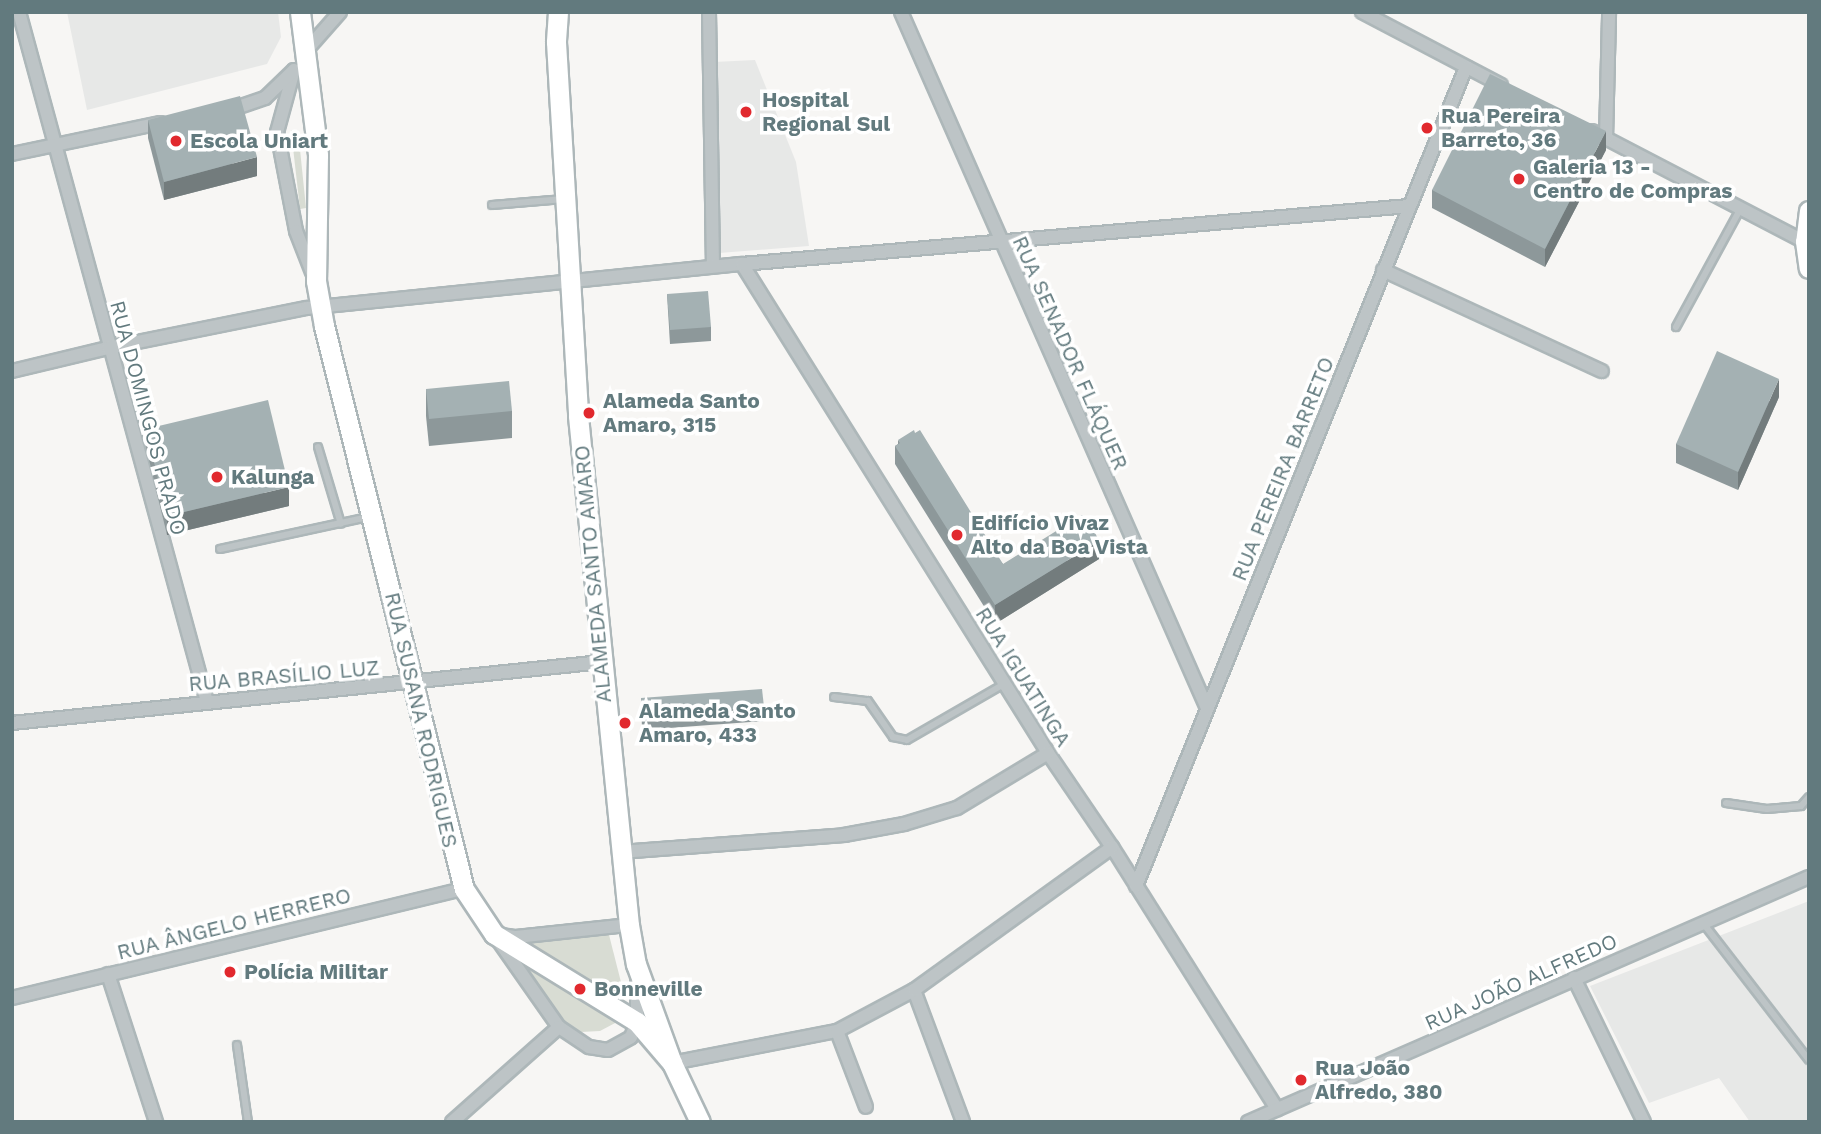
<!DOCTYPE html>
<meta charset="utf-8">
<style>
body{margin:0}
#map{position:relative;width:1821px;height:1134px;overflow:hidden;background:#f7f6f4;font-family:"Work Sans",sans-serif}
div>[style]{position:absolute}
.built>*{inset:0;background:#e7e8e7}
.green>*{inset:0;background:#d8dcd3}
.roads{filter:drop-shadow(2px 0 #adb7b9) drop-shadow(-2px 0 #adb7b9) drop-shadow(0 2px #adb7b9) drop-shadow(0 -2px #adb7b9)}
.lane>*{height:6px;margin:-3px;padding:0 3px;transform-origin:3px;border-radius:3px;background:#bdc4c6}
.street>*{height:12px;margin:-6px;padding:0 6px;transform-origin:6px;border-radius:6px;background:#bdc4c6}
.secondary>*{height:18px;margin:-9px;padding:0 9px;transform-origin:9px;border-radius:9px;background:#fff}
.primary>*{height:19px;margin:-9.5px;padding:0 9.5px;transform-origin:9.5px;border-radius:9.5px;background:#fff}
.wall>*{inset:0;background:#8d989a}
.shaded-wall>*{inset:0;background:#737c7d}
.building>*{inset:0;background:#a4b1b3}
.dots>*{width:19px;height:19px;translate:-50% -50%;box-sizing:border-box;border:4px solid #fff;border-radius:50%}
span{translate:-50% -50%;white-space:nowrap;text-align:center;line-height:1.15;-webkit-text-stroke:7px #fff;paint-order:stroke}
.poi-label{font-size:21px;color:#627a7e;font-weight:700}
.left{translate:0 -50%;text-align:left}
.street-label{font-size:21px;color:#627a7e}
.frame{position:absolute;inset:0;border:14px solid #627a7e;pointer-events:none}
</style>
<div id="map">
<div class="built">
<i style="clip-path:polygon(67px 12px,278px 12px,281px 37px,267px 64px,87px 110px)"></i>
<i style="clip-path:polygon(755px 60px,796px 162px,809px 246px,719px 253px,714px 62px)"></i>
<i style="clip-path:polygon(1809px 901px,1809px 1122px,1750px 1122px,1719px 1078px,1649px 1103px,1590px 986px)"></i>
</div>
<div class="green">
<i style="clip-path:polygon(291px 130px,298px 130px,306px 208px,300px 209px)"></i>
<i style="clip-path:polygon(607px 927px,624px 994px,623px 1010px,617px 1022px,600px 1031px,581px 1032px,559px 1023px,504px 942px)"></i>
</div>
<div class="roads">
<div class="lane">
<i style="left:492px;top:205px;width:72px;rotate:-4.8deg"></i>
<i style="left:1676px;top:327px;width:136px;rotate:-61.4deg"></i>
<i style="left:318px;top:447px;width:80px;rotate:73.4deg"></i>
<i style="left:220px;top:549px;width:151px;rotate:-12.2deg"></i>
<i style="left:834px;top:697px;width:34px;rotate:7deg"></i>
<i style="left:868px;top:701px;width:44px;rotate:55.2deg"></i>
<i style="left:893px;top:737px;width:14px;rotate:12deg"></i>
<i style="left:907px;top:740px;width:112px;rotate:-30deg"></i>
<i style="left:1726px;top:803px;width:41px;rotate:8.3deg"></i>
<i style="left:1767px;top:809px;width:34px;rotate:-5deg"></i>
<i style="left:1801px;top:806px;width:12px;rotate:-48deg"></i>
<i style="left:1703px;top:923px;width:173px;rotate:52.3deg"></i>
<i style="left:237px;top:1045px;width:78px;rotate:81.9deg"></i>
</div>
<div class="street">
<i style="left:19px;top:12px;width:715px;rotate:74.76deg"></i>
<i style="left:709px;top:12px;width:254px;rotate:89.1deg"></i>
<i style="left:901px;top:12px;width:760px;rotate:66.27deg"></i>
<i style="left:1362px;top:12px;width:157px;rotate:27.7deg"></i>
<i style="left:303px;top:54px;width:56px;rotate:-48.6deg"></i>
<i style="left:294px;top:70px;width:64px;rotate:105.3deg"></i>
<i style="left:277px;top:132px;width:101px;rotate:79.1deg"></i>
<i style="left:296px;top:231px;width:44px;rotate:68.7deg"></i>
<i style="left:227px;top:111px;width:40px;rotate:-18.9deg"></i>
<i style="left:265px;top:98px;width:40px;rotate:-44deg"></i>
<i style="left:1592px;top:131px;width:240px;rotate:27.5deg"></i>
<i style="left:1606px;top:139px;width:127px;rotate:-88.6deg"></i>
<i style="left:12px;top:154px;width:152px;rotate:-11.8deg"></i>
<i style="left:742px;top:264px;width:577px;rotate:57.96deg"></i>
<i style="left:1048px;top:753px;width:114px;rotate:55.8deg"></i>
<i style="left:1112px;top:847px;width:310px;rotate:57.8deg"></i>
<i style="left:1383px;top:270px;width:241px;rotate:24.8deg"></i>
<i style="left:12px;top:371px;width:99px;rotate:-13.5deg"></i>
<i style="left:108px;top:348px;width:203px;rotate:-11.4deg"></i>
<i style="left:307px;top:308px;width:437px;rotate:-5.8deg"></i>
<i style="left:742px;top:264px;width:670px;rotate:-4.97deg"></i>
<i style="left:12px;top:723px;width:593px;rotate:-5.9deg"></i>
<i style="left:620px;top:852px;width:225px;rotate:-4.3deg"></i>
<i style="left:844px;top:835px;width:61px;rotate:-10.4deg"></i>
<i style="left:904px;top:824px;width:55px;rotate:-16.8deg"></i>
<i style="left:957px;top:808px;width:106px;rotate:-31.1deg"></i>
<i style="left:1136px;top:886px;width:883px;rotate:-68.05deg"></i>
<i style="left:501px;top:935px;width:15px;rotate:8deg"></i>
<i style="left:516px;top:937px;width:114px;rotate:-6.1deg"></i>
<i style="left:498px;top:940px;width:106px;rotate:55deg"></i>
<i style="left:559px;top:1027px;width:36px;rotate:34deg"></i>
<i style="left:589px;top:1047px;width:19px;rotate:9deg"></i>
<i style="left:608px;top:1050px;width:26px;rotate:-29deg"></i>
<i style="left:631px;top:1037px;width:16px;rotate:-68deg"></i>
<i style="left:637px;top:1022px;width:39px;rotate:-90deg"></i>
<i style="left:108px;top:974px;width:156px;rotate:72deg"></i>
<i style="left:1574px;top:978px;width:160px;rotate:64.1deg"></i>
<i style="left:914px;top:990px;width:141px;rotate:69.6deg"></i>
<i style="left:12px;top:998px;width:465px;rotate:-13.6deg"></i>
<i style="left:837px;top:1031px;width:81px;rotate:69.1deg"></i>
<i style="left:672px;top:1063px;width:168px;rotate:-11deg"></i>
<i style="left:837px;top:1031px;width:87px;rotate:-28deg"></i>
<i style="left:914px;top:990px;width:244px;rotate:-35.8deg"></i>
<i style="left:452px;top:1122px;width:143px;rotate:-41.6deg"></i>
<i style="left:1248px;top:1122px;width:612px;rotate:-23.59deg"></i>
</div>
<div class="secondary">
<i style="left:1809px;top:211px;width:31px;rotate:97deg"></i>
<i style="left:1805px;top:242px;width:27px;rotate:82deg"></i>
</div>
<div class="primary">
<i style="left:300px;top:12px;width:144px;rotate:82.8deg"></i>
<i style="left:318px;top:155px;width:126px;rotate:90.9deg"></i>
<i style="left:316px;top:281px;width:46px;rotate:79.9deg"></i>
<i style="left:324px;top:326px;width:580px;rotate:76.04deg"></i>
<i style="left:464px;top:889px;width:54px;rotate:56.3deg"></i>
<i style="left:494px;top:934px;width:168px;rotate:31.6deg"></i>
<i style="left:637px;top:1022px;width:54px;rotate:49.5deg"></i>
<i style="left:558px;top:12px;width:30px;rotate:94deg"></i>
<i style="left:556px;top:42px;width:375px;rotate:86.6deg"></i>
<i style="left:578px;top:416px;width:512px;rotate:84.28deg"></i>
<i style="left:629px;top:925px;width:40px;rotate:80deg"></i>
<i style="left:636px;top:964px;width:105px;rotate:70deg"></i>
<i style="left:672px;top:1063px;width:65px;rotate:64.6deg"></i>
</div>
</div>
<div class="wall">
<i style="clip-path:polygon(148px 120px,257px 176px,164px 200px,148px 138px)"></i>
<i style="clip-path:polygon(1606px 150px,1545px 267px,1432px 208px,1432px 190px)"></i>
<i style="clip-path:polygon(667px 294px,711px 327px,711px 341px,670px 344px)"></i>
<i style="clip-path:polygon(426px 389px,512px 411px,512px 438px,429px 446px,426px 416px)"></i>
<i style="clip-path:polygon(1779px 397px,1738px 490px,1676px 463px,1676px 444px)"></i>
<i style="clip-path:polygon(146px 429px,289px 506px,167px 535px,146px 447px)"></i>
<i style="clip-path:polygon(898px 440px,1003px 564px,1099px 559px,995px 624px,895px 464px,895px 446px,898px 444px)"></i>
<i style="clip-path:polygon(641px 698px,764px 707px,764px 721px,642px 730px)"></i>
</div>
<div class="shaded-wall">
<i style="clip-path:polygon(1606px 131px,1606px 150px,1545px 267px,1545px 249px)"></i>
<i style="clip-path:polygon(257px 157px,257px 176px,164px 200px,164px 182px)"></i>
<i style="clip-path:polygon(1779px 379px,1779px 397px,1738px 490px,1738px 472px)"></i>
<i style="clip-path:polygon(289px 487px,289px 506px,167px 535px,167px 516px)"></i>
<i style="clip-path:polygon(1099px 541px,1099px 559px,995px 624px,995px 605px)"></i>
</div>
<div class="building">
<i style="clip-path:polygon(1490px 74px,1606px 131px,1545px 249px,1432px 190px)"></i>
<i style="clip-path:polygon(240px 96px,257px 157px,164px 182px,148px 120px)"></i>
<i style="clip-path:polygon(708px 291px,711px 327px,670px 330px,667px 294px)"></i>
<i style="clip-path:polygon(1717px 351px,1779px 379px,1738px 472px,1676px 444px)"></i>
<i style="clip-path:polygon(509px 381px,512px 411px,429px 419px,426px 389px)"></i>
<i style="clip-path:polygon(268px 400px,289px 487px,167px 516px,146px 429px)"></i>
<i style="clip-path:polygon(914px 430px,915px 433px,920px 430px,1003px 564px,1082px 515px,1084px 518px,1087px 516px,1099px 541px,995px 605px,895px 446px,900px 443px,898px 440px)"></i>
<i style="clip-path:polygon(762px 689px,764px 707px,642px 716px,641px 698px)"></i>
</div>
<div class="dots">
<i style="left:746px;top:112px;background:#e1292e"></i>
<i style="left:1427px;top:128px;background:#e1292e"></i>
<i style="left:176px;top:141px;background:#e1292e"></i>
<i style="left:1519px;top:179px;background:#e1292e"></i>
<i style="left:589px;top:413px;background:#e1292e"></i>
<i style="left:217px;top:477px;background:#e1292e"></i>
<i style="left:957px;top:535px;background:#e1292e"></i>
<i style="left:625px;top:723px;background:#e1292e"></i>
<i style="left:230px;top:972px;background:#e1292e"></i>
<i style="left:580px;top:989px;background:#e1292e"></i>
<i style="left:1301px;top:1080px;background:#e1292e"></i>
</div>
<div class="poi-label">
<span class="left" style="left:762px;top:112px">Hospital<br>Regional Sul</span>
<span class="left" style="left:1441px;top:128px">Rua Pereira<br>Barreto, 36</span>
<span class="left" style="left:190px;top:141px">Escola Uniart</span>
<span class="left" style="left:1533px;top:179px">Galeria 13 -<br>Centro de Compras</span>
<span class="left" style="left:603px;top:413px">Alameda Santo<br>Amaro, 315</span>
<span class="left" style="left:231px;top:477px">Kalunga</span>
<span class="left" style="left:971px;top:535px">Edifício Vivaz<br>Alto da Boa Vista</span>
<span class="left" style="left:639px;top:723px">Alameda Santo<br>Amaro, 433</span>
<span class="left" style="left:244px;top:972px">Polícia Militar</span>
<span class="left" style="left:594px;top:989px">Bonneville</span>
<span class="left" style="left:1315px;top:1080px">Rua João<br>Alfredo, 380</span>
</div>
<div class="street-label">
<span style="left:1070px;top:353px;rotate:66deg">RUA SENADOR FLÁQUER</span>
<span style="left:148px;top:418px;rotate:75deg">RUA DOMINGOS PRADO</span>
<span style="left:1283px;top:469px;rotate:-68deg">RUA PEREIRA BARRETO</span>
<span style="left:593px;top:574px;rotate:-95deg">ALAMEDA SANTO AMARO</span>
<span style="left:284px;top:676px;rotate:-5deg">RUA BRASÍLIO LUZ</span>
<span style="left:1023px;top:677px;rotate:58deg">RUA IGUATINGA</span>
<span style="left:421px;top:720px;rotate:77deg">RUA SUSANA RODRIGUES</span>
<span style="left:234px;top:924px;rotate:-14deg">RUA ÂNGELO HERRERO</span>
<span style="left:1521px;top:982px;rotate:-24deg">RUA JOÃO ALFREDO</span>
</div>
<div class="frame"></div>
</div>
